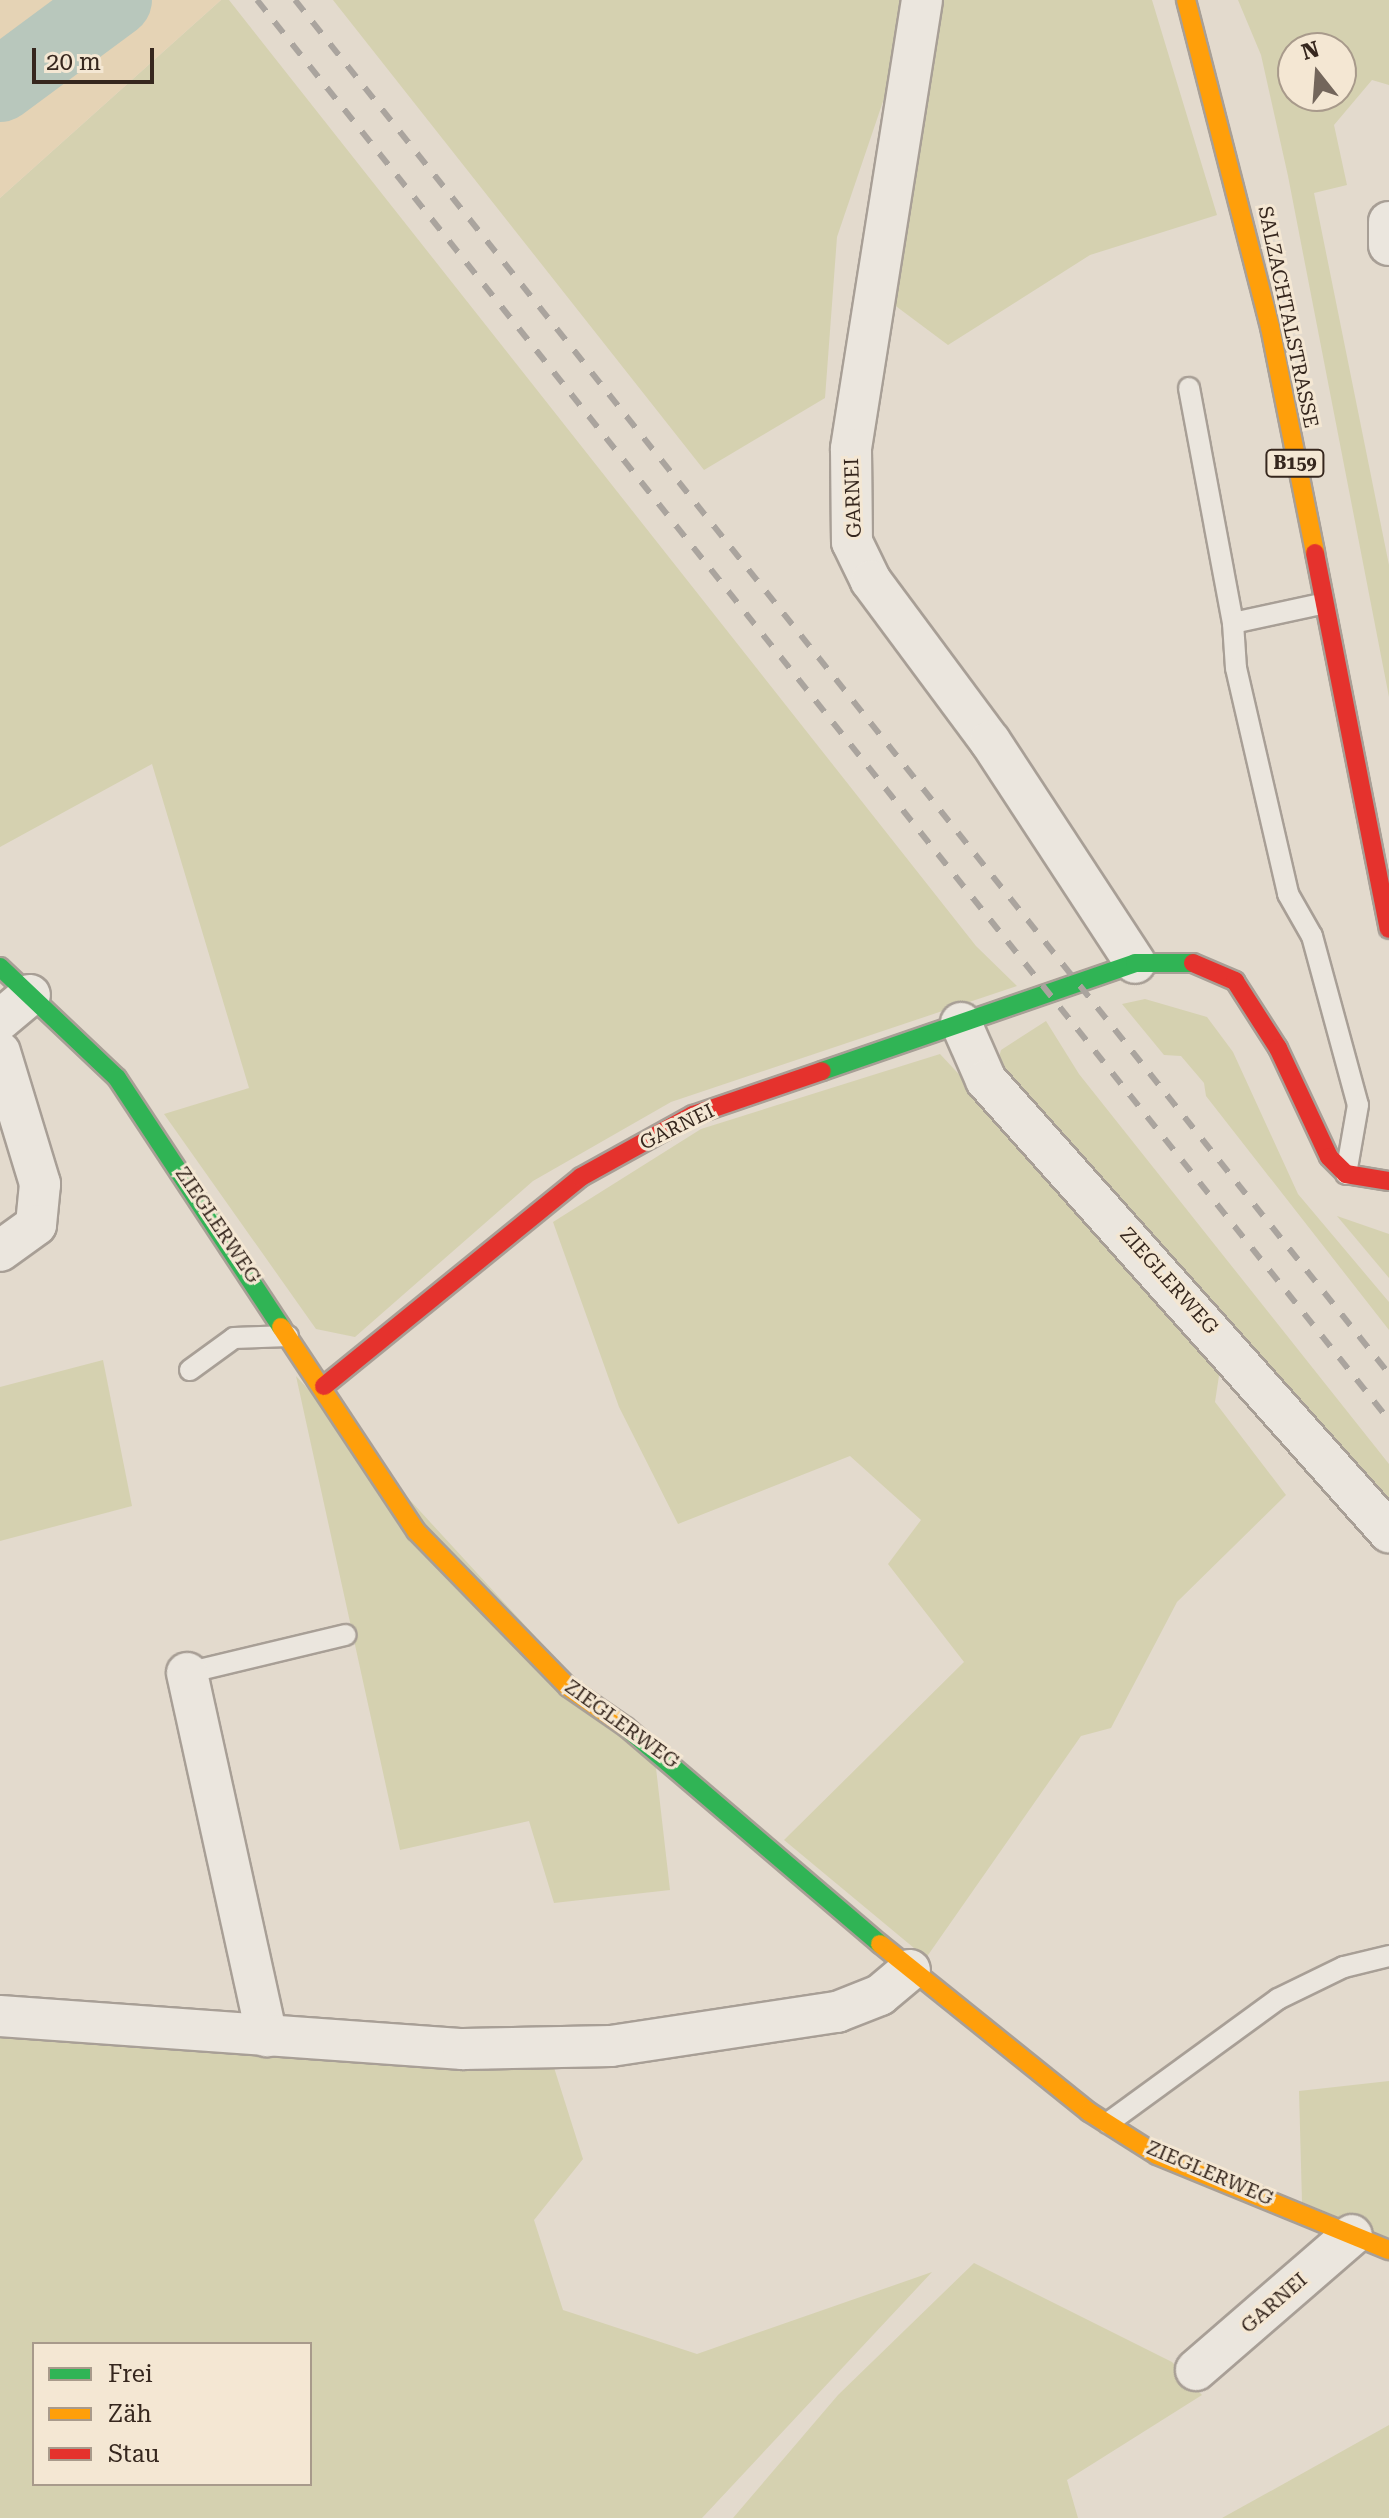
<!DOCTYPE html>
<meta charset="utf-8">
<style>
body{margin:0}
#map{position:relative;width:1389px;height:2518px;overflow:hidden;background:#e3dacd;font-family:"Roboto Serif",serif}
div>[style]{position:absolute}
.green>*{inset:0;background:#d5d1b0}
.sand>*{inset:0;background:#e5d3b5}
.river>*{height:74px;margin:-37px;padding:0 37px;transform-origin:37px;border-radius:37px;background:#b8c7bc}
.roads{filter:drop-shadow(2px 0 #a89f96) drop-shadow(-2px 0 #a89f96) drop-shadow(0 2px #a89f96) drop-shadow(0 -2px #a89f96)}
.lane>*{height:20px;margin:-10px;padding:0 10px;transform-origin:10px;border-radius:10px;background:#ebe6de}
.street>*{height:40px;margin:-20px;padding:0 20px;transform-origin:20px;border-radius:20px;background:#ebe6de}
.fast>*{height:18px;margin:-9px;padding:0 9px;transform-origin:9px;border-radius:9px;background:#30b455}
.slow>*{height:18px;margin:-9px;padding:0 9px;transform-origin:9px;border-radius:9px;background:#ff9f0a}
.jam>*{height:18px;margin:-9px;padding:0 9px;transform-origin:9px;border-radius:9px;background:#e5322d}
.rail>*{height:6px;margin-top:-3px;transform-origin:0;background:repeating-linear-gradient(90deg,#aaa49e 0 14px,transparent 0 28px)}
span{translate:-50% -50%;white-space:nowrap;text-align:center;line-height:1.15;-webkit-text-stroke:6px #f4e7d3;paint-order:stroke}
.shield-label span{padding:2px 6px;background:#f4e7d3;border:2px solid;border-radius:6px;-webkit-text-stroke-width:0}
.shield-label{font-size:18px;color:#36271e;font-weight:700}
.street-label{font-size:20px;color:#36271e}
.legend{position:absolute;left:32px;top:2342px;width:280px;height:144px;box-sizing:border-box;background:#f4e7d3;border:2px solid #a89a8b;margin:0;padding:10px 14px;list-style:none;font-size:24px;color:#36271e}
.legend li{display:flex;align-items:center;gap:16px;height:40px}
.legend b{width:40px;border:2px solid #a89a8b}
.north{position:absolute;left:1277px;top:32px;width:80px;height:80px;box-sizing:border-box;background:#f4e7d3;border:2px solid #a89a8b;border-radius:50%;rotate:343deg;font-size:22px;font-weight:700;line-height:32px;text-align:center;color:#36271e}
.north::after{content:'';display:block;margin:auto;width:28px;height:36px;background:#73665b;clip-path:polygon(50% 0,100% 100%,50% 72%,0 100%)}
.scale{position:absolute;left:32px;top:48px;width:122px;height:36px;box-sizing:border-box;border:4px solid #36271e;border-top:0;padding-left:10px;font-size:24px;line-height:28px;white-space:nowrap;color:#36271e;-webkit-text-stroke:6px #f4e7d3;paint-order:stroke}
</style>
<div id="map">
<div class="green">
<i style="clip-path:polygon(221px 0,229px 0,976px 946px,1017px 986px,671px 1102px,533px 1181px,355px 1337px,316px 1329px,164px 1114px,249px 1088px,152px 764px,0 847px,0 198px)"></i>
<i style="clip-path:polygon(333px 0,904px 0,893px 72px,837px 237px,825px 398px,704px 470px)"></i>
<i style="clip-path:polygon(932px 0,1152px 0,1217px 215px,1090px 255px,948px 345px,885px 298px)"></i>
<i style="clip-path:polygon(evenodd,1238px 0,1389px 0,1389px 85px,1372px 80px,1334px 125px,1347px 185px,1314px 193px,1389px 565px,1389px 697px,1288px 176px,1261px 55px,1238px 0,1293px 48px,1341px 48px,1341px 96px,1293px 96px,1293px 48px)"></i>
<i style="clip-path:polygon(1145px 999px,1207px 1017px,1233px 1052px,1298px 1194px,1389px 1302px,1389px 1330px,1206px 1096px,1204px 1083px,1181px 1056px,1164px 1055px,1122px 1004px)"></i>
<i style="clip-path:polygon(1046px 1021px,1079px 1074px,1389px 1464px,1389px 1512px,996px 1068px,1001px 1050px)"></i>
<i style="clip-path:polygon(940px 1054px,1222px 1356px,1215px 1402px,1286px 1495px,1177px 1602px,1111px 1728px,1081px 1736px,926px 1958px,784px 1840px,964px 1662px,888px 1564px,921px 1520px,850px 1456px,678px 1524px,619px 1407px,553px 1222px,701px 1129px)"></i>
<i style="clip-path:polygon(1337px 1216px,1389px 1234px,1389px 1278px)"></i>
<i style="clip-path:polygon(103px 1360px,132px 1506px,0 1541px,0 1387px)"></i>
<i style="clip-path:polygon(296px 1376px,656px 1768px,670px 1890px,554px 1903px,529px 1821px,400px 1850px)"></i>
<i style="clip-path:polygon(evenodd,0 2023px,551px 2058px,583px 2159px,534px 2220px,563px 2310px,697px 2354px,932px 2272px,702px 2518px,0 2518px,0 2023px,34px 2344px,310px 2344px,310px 2484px,34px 2484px,34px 2344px)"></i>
<i style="clip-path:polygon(1389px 2081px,1389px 2238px,1302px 2202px,1299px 2091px)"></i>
<i style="clip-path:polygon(974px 2263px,1172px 2362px,1202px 2395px,1067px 2480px,1078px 2518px,733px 2518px,838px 2395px)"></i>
<i style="clip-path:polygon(1389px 2425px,1389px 2518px,1222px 2518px,1287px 2482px)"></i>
</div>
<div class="sand">
<i style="clip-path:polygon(0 0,221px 0,0 198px)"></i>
</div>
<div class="river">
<i style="left:0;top:85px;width:143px;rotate:-36.5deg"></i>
</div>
<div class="roads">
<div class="lane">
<i style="left:1189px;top:388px;width:239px;rotate:79.4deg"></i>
<i style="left:1233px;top:623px;width:90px;rotate:-12.2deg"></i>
<i style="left:1233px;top:623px;width:45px;rotate:86.2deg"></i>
<i style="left:1236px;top:668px;width:232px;rotate:77deg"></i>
<i style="left:1288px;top:894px;width:48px;rotate:60.3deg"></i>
<i style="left:1312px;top:936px;width:175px;rotate:74.8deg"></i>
<i style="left:1358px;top:1105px;width:70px;rotate:99.9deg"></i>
<i style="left:190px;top:1370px;width:54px;rotate:-36deg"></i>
<i style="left:234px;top:1338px;width:54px;rotate:-2.1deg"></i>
<i style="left:187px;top:1673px;width:163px;rotate:-13.5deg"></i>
<i style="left:1108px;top:2123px;width:210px;rotate:-36.1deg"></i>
<i style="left:1278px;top:1999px;width:73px;rotate:-25.9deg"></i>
<i style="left:1344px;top:1967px;width:46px;rotate:-13.7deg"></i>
</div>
<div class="street">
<i style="left:922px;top:0;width:455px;rotate:99deg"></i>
<i style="left:851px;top:449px;width:93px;rotate:89.4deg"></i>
<i style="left:852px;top:542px;width:43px;rotate:64deg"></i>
<i style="left:871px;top:581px;width:199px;rotate:53.4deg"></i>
<i style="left:990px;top:741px;width:265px;rotate:56.8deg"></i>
<i style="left:1389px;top:222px;width:23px;rotate:90deg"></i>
<i style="left:0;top:1020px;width:39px;rotate:-40deg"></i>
<i style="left:961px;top:1023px;width:62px;rotate:66.3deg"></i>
<i style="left:986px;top:1080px;width:606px;rotate:48.28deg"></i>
<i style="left:0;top:1052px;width:138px;rotate:73.1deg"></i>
<i style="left:40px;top:1184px;width:41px;rotate:95.6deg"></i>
<i style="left:36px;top:1225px;width:44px;rotate:144.2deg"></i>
<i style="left:187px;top:1673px;width:372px;rotate:77.6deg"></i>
<i style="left:0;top:2016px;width:464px;rotate:4.1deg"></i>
<i style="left:463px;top:2049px;width:148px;rotate:-1.2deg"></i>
<i style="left:611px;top:2046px;width:229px;rotate:-8.6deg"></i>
<i style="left:837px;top:2012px;width:46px;rotate:-21.6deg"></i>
<i style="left:880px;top:1995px;width:39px;rotate:-40deg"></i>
<i style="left:1196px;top:2370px;width:206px;rotate:-40.9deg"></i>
</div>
<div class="fast">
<i style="left:0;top:967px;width:161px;rotate:43.5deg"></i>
<i style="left:117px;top:1078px;width:298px;rotate:56.6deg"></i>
<i style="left:822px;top:1071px;width:331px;rotate:-19deg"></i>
<i style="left:1135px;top:963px;width:58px"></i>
<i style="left:626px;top:1727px;width:334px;rotate:40.5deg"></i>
</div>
<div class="slow">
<i style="left:1186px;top:0;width:338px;rotate:75.6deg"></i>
<i style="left:1270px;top:327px;width:230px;rotate:78.7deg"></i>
<i style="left:281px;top:1327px;width:245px;rotate:56.5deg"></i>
<i style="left:416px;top:1531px;width:218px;rotate:45.7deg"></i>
<i style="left:568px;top:1687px;width:70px;rotate:34.6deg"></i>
<i style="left:880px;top:1944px;width:268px;rotate:38.8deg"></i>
<i style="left:1089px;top:2112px;width:80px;rotate:32.3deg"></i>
<i style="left:1157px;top:2155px;width:251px;rotate:22.3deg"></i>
</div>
<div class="jam">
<i style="left:1315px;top:553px;width:383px;rotate:78.9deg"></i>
<i style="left:1193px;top:963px;width:46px;rotate:23.2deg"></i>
<i style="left:1235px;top:981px;width:80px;rotate:57.3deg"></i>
<i style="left:1278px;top:1048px;width:120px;rotate:64.9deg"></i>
<i style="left:1329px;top:1157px;width:24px;rotate:45deg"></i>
<i style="left:1346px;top:1174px;width:44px;rotate:9.2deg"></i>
<i style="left:324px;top:1386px;width:331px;rotate:-39.1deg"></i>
<i style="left:581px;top:1177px;width:128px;rotate:-29deg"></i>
<i style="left:693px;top:1115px;width:136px;rotate:-18.8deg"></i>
</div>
</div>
<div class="rail">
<i style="left:257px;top:0;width:1816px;rotate:51.44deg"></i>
<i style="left:295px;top:0;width:1756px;rotate:51.47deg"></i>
</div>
<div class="shield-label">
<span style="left:1295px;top:463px">B159</span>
</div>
<div class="street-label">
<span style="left:1288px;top:317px;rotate:78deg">SALZACHTALSTRASSE</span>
<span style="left:853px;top:498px;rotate:-92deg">GARNEI</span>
<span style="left:677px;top:1127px;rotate:-26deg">GARNEI</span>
<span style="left:218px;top:1225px;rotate:56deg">ZIEGLERWEG</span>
<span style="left:1169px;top:1281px;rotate:48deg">ZIEGLERWEG</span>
<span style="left:622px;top:1724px;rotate:36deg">ZIEGLERWEG</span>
<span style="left:1210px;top:2173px;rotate:23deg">ZIEGLERWEG</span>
<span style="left:1274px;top:2303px;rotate:-41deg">GARNEI</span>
</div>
<ul class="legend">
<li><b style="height:10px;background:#30b455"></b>Frei</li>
<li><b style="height:10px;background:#ff9f0a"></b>Zäh</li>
<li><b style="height:10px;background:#e5322d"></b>Stau</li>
</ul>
<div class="north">N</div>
<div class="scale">20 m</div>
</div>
